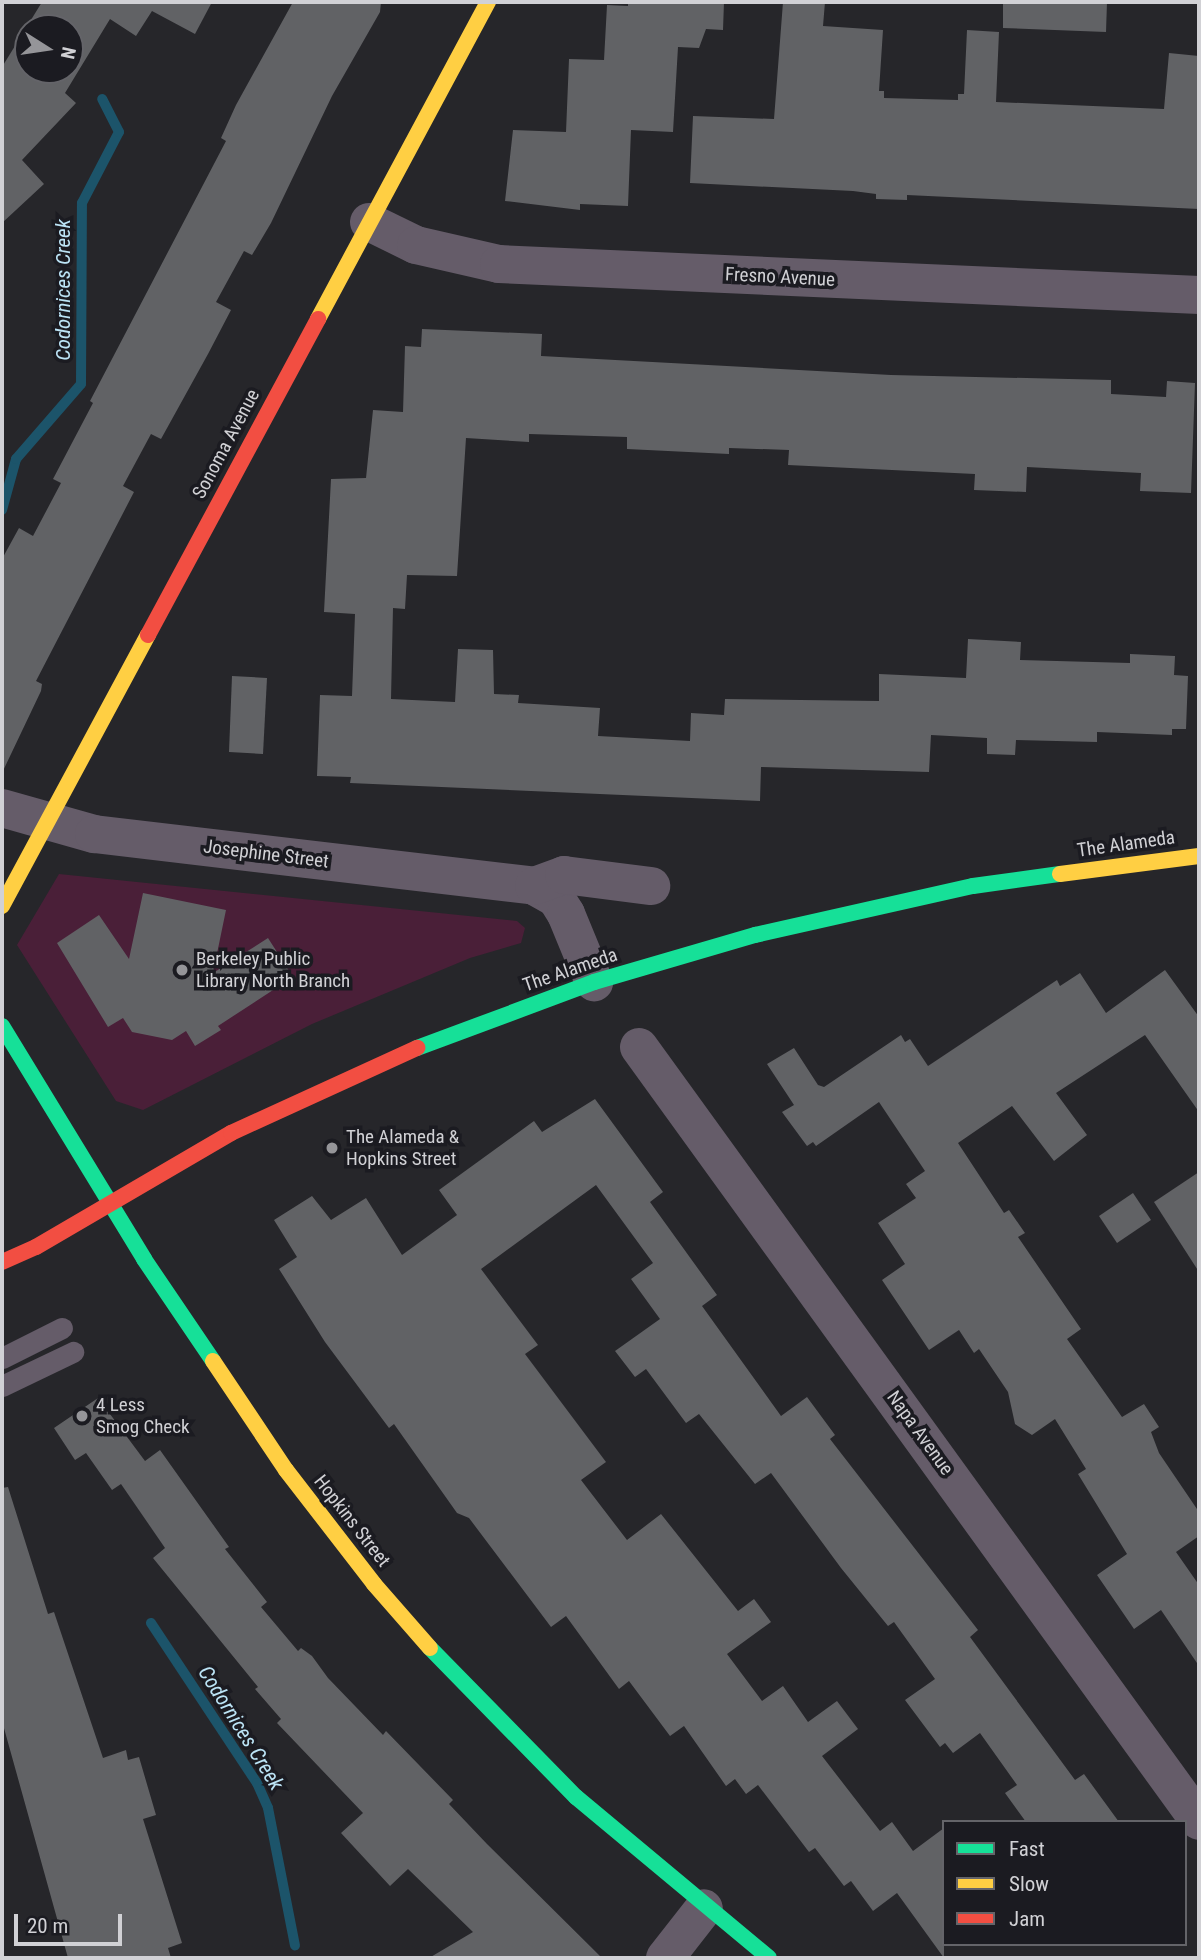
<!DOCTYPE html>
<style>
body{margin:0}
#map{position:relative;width:1201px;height:1960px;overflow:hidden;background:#26262a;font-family:"Roboto Condensed",sans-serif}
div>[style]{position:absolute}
.green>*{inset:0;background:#4a1f38}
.stream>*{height:10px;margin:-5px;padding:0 5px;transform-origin:5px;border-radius:5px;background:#1c546a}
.building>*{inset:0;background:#616265}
.lane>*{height:21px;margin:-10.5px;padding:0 10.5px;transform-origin:10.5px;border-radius:10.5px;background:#655c69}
.street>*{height:38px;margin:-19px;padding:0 19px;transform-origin:19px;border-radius:19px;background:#655c69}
.fast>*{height:16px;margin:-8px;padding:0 8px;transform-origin:8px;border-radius:8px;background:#16e098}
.slow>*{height:16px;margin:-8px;padding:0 8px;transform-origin:8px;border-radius:8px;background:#ffcf43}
.jam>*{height:16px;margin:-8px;padding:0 8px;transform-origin:8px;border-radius:8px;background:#f24e42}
.dots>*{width:19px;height:19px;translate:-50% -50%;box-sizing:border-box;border:4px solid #1b1b21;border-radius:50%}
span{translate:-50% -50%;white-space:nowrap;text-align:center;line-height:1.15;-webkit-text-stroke:7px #1b1b21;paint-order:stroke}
.street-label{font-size:19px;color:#d1d1d5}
.poi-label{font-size:19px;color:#d1d1d5}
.left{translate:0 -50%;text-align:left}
.water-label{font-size:21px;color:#bce4f6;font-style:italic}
.frame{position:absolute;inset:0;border:4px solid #d1d1d5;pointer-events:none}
.legend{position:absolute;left:942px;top:1820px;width:245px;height:126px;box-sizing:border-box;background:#1b1b21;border:2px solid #646469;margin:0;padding:9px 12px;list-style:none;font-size:21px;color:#d1d1d5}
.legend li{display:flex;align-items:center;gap:14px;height:35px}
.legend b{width:35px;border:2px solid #646469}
.north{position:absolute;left:14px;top:14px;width:70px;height:70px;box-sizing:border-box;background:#1b1b21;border:2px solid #646469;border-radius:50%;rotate:102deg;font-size:19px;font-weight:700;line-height:28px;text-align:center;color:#d1d1d5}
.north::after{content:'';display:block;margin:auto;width:24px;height:32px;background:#959599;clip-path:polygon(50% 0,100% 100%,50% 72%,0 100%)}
.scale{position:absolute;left:14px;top:1914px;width:108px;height:32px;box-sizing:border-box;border:4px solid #d1d1d5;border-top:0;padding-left:9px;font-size:21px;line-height:24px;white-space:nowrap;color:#d1d1d5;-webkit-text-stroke:5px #1b1b21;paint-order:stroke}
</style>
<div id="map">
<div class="green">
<i style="clip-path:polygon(59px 874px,517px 921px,525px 928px,521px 943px,470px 958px,312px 1024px,143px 1110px,116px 1101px,17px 945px)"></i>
</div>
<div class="stream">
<i style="left:2px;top:510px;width:53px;rotate:-74.6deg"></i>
<i style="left:16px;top:459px;width:99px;rotate:-49.1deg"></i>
<i style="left:81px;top:384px;width:181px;rotate:-89.7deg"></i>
<i style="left:82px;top:203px;width:80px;rotate:-62.5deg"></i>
<i style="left:119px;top:132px;width:37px;rotate:-117deg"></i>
<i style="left:151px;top:1623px;width:192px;rotate:56.5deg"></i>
<i style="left:257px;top:1783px;width:27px;rotate:66deg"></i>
<i style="left:268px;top:1808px;width:140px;rotate:78.9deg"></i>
</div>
<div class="building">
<i style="clip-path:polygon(evenodd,42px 2px,212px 2px,195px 34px,152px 11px,136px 36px,110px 19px,65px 93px,76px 103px,22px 160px,44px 184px,2px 223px,2px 67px,42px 2px,28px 28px,70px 28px,70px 70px,28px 70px,28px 28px)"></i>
<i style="clip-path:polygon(293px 2px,381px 2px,380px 12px,332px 96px,271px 223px,252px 255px,244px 251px,216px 302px,231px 310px,208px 354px,161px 439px,151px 434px,123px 486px,134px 492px,36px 681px,42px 684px,41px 691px,2px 773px,2px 559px,19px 528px,33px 536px,61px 483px,53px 479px,93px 403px,90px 401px,226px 141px,221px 138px,236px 105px)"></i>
<i style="clip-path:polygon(628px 2px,724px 2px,723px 30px,706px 29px,699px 48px,678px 47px,673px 132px,631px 130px,628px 206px,580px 204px,580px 210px,505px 201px,513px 130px,566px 132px,569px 59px,604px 60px,607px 5px,628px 6px)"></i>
<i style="clip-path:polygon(783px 2px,825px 2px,823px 26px,883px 30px,879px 91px,884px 91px,884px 98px,958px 100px,958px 94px,964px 94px,967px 30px,999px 32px,996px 102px,1164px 109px,1169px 53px,1199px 56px,1199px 209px,907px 195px,907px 200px,876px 199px,876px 194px,853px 191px,690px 183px,693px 116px,774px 119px)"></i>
<i style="clip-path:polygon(1003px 2px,1107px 2px,1106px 32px,1003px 28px)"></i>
<i style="clip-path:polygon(422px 329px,542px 334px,541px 356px,891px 375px,1111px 380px,1111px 394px,1166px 397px,1167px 381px,1195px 383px,1191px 493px,1140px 491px,1141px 473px,1027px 467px,1026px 492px,974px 490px,975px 474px,788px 465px,789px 450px,729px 448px,729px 454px,627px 449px,627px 437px,529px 434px,529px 442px,466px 438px,457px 576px,407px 575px,405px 609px,393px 608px,391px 699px,455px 702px,458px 649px,493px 650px,494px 694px,519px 695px,518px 703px,600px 708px,598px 736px,690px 741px,691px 713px,724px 715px,725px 699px,879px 701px,879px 674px,966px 678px,968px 639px,1021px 642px,1020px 660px,1130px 663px,1130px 654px,1175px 656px,1174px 675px,1188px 676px,1186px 729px,1172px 729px,1172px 735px,1097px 732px,1097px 742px,1016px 740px,1015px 755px,987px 754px,987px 738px,931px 735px,929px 772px,761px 767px,760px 801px,350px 783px,351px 777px,317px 776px,320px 695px,352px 696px,355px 614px,324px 612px,331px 479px,366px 478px,373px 410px,403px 412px,405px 346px,421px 347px)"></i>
<i style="clip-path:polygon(232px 676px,267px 678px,263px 754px,229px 752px)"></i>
<i style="clip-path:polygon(143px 893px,226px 910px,213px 973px,268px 938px,293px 977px,218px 1026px,221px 1030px,195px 1046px,186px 1031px,172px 1040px,132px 1032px,123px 1018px,108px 1027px,57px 943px,99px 915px,129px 959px)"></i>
<i style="clip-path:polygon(1165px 970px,1199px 1017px,1199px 1112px,1145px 1035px,1056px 1093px,1087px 1135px,1054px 1161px,1012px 1106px,958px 1143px,1004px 1213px,1009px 1210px,1025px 1233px,1018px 1237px,1081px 1329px,1067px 1339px,1122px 1417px,1144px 1404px,1159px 1427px,1151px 1432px,1159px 1453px,1199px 1512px,1199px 1536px,1176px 1552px,1199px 1585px,1199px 1666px,1161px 1610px,1134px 1629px,1097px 1575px,1127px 1554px,1078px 1474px,1086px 1469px,1055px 1419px,1032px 1435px,1015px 1424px,1008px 1392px,979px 1349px,974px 1353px,959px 1330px,929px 1350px,882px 1280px,905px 1264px,878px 1223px,916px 1198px,906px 1184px,925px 1171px,879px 1102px,816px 1146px,813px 1142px,807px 1146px,782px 1112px,794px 1105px,767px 1064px,794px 1048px,818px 1085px,824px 1087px,901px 1035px,905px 1042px,910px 1039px,928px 1066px,1057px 980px,1060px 986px,1080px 973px,1106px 1013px)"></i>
<i style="clip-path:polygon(595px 1099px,663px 1192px,650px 1202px,717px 1295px,702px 1306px,781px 1416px,807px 1397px,835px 1435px,830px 1439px,978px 1630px,970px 1637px,1075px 1780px,1084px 1774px,1119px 1822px,1026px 1822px,1005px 1793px,1017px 1785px,980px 1733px,953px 1753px,945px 1743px,940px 1747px,905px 1700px,935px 1679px,894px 1622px,888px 1626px,841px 1568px,771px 1473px,755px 1484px,699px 1414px,686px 1423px,646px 1369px,635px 1377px,615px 1351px,660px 1319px,631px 1279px,653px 1263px,596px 1185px,481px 1269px,538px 1345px,525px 1354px,606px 1462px,581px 1480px,627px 1540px,661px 1514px,738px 1611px,754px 1599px,771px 1622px,727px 1654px,762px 1701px,783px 1686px,808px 1722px,837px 1701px,858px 1729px,822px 1756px,880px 1831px,892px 1822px,913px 1851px,944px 1828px,944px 1958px,897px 1893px,873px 1911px,851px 1881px,844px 1886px,815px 1848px,809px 1852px,758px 1785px,746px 1794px,735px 1779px,726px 1786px,684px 1726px,670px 1736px,629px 1681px,619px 1689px,566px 1616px,551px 1627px,469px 1518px,457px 1513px,394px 1424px,389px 1428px,325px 1342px,279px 1269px,297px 1257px,274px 1220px,312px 1196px,331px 1220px,366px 1198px,402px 1255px,457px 1215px,439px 1190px,534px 1121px,542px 1132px)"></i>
<i style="clip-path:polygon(1199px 1172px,1199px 1272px,1154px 1202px)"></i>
<i style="clip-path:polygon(1133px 1193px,1151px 1220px,1117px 1243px,1099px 1216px)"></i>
<i style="clip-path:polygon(98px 1398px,145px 1461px,160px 1450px,229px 1547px,225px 1549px,267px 1602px,261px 1607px,298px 1651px,301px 1648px,312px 1656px,328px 1678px,383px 1735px,386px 1731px,453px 1800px,449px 1804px,487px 1844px,602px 1958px,429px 1958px,473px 1932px,408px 1869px,390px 1886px,341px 1833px,363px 1813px,277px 1723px,281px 1719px,255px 1689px,258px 1687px,153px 1558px,165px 1548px,121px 1484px,112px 1490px,86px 1453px,75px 1460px,54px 1428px)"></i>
<i style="clip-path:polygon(8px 1487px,48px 1614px,54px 1612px,103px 1758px,126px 1750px,128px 1760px,139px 1757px,156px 1815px,143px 1819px,182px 1943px,168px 1948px,171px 1958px,68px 1958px,2px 1721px,2px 1488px)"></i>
</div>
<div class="lane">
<i style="left:2px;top:1358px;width:67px;rotate:-26.6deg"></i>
<i style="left:2px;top:1386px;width:79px;rotate:-25.6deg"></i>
</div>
<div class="street">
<i style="left:369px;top:222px;width:52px;rotate:26.1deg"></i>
<i style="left:416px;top:245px;width:85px;rotate:12.9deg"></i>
<i style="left:499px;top:264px;width:701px;rotate:2.54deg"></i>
<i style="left:2px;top:808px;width:96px;rotate:15.8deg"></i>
<i style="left:94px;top:834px;width:443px;rotate:6.7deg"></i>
<i style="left:534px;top:886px;width:25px;rotate:29deg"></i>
<i style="left:556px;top:898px;width:19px;rotate:58deg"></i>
<i style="left:566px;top:914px;width:74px;rotate:67.6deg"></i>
<i style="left:534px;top:886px;width:32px;rotate:-20deg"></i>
<i style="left:564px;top:875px;width:88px;rotate:7.2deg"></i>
<i style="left:639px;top:1047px;width:955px;rotate:54.11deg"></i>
<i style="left:665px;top:1958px;width:63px;rotate:-52deg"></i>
</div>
<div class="fast">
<i style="left:2px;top:1026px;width:273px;rotate:58.6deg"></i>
<i style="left:144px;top:1259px;width:123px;rotate:55.9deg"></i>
<i style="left:417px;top:1048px;width:189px;rotate:-20.4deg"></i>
<i style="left:594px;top:982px;width:168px;rotate:-16.3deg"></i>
<i style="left:755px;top:935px;width:223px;rotate:-12.7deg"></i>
<i style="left:973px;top:886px;width:88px;rotate:-7.9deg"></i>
<i style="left:430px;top:1648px;width:209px;rotate:45.6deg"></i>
<i style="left:576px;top:1797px;width:251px;rotate:39.8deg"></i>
</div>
<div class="slow">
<i style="left:318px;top:319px;width:360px;rotate:-61.8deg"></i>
<i style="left:1060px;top:874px;width:140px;rotate:-7.4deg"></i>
<i style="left:2px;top:906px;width:308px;rotate:-61.7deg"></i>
<i style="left:213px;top:1361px;width:131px;rotate:56.2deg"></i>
<i style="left:286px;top:1470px;width:144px;rotate:52.3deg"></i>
<i style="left:374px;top:1584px;width:85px;rotate:48.8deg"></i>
</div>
<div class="jam">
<i style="left:148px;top:635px;width:359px;rotate:-61.7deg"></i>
<i style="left:2px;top:1262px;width:37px;rotate:-24deg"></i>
<i style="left:36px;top:1247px;width:226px;rotate:-30.3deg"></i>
<i style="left:231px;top:1133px;width:205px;rotate:-24.6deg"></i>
</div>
<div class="dots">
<i style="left:182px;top:970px;background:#959599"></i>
<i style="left:332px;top:1148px;background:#959599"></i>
<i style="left:82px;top:1416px;background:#959599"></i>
</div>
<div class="street-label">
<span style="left:780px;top:277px;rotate:3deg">Fresno Avenue</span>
<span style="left:226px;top:444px;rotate:-62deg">Sonoma Avenue</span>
<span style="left:1126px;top:844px;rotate:-8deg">The Alameda</span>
<span style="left:266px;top:854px;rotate:7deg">Josephine Street</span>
<span style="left:570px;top:970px;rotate:-19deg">The Alameda</span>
<span style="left:920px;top:1433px;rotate:54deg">Napa Avenue</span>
<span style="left:352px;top:1521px;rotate:52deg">Hopkins Street</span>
</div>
<div class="poi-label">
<span class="left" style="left:196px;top:970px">Berkeley Public<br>Library North Branch</span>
<span class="left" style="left:346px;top:1148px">The Alameda &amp;<br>Hopkins Street</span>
<span class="left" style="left:96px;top:1416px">4 Less<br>Smog Check</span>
</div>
<div class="water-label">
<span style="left:63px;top:290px;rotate:-90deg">Codornices Creek</span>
<span style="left:241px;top:1728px;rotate:58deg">Codornices Creek</span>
</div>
<div class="frame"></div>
<ul class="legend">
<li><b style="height:9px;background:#16e098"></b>Fast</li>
<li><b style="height:9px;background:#ffcf43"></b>Slow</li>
<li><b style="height:9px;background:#f24e42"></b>Jam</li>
</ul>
<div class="north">N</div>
<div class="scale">20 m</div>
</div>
